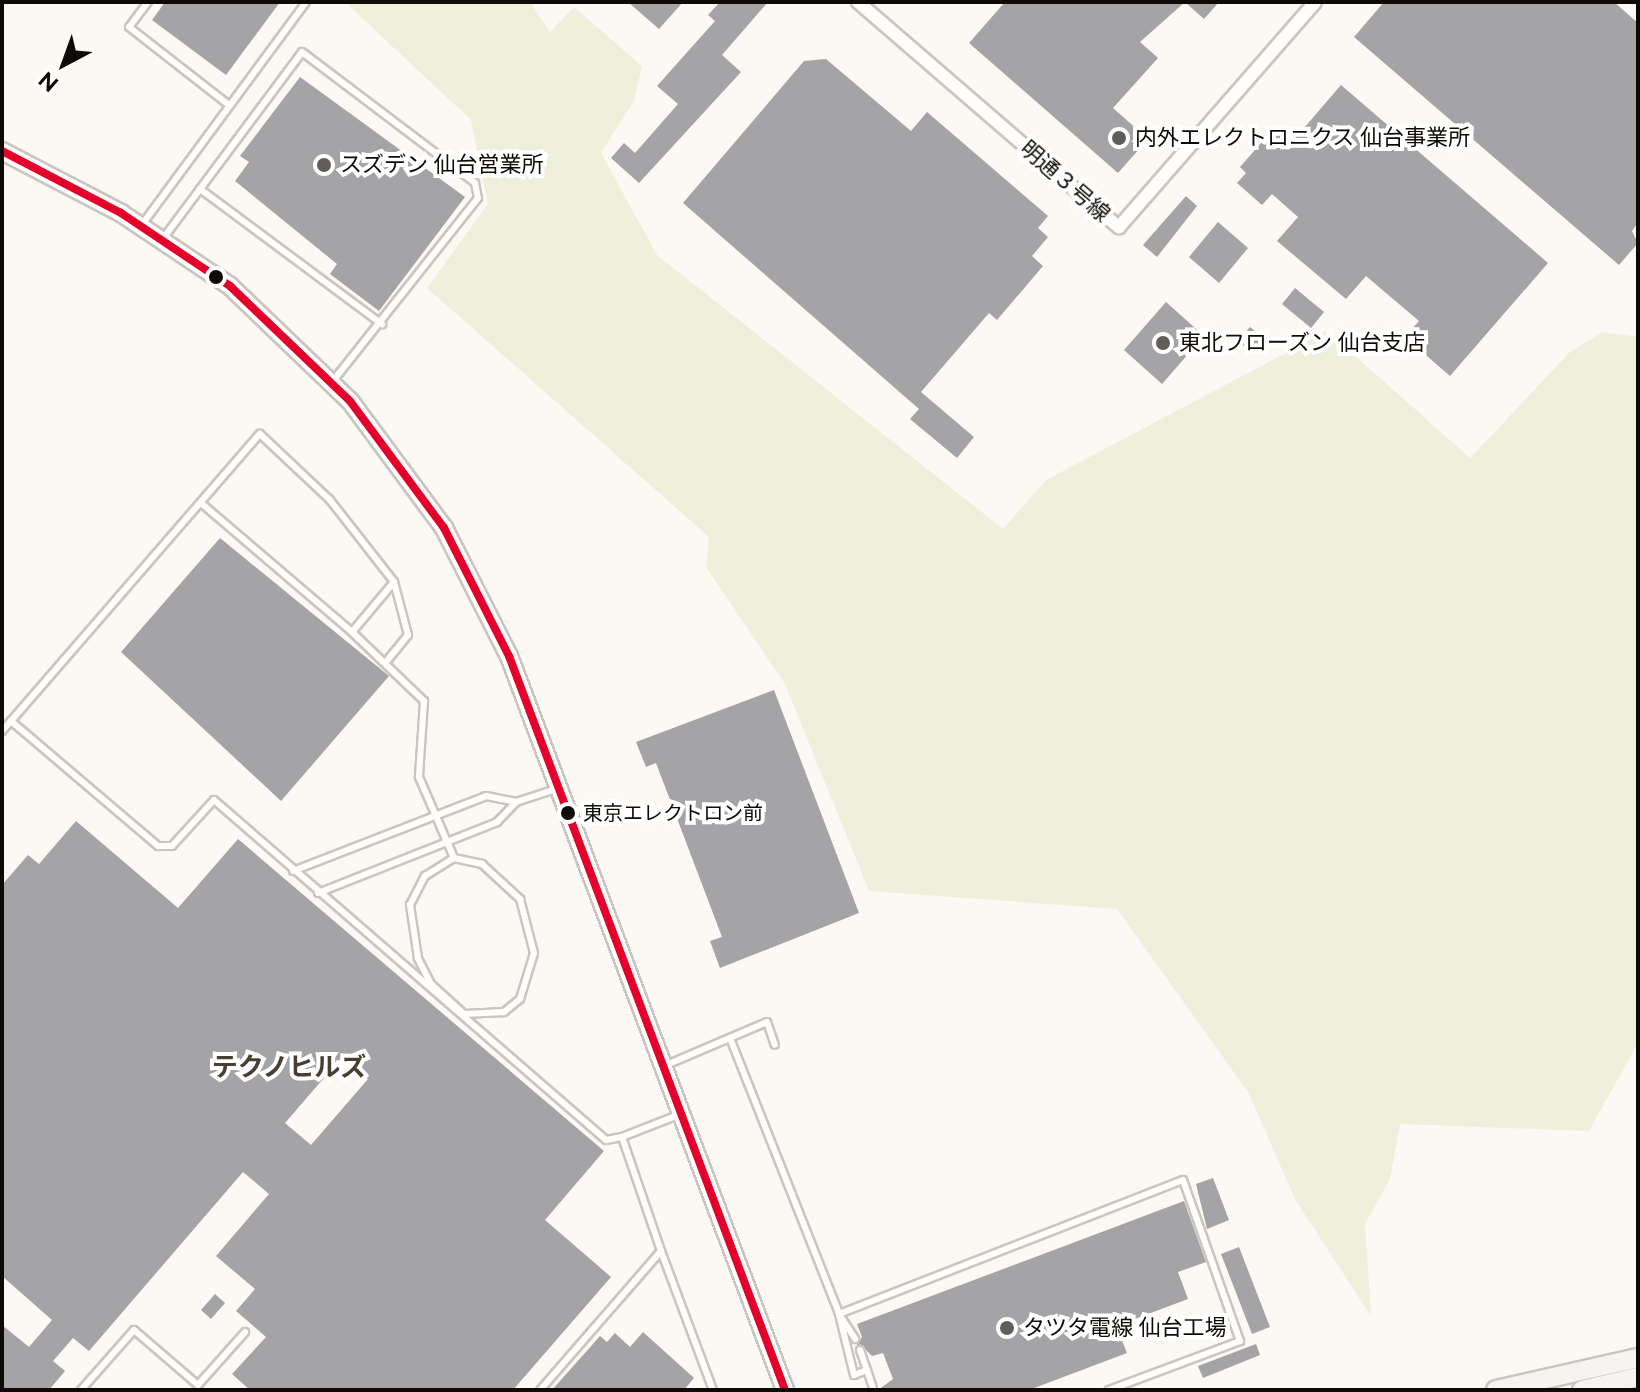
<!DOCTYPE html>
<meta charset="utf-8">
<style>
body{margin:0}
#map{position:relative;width:1640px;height:1392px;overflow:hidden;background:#fcf9f4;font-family:Raleway,"Noto Sans JP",sans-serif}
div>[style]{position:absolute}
.green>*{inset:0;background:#eef0dc}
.building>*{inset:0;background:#a4a3a5}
.roads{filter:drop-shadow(2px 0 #c9c6c1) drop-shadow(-2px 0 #c9c6c1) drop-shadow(0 2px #c9c6c1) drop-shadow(0 -2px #c9c6c1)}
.service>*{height:6px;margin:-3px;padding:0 3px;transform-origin:3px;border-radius:3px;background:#fffefd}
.minor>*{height:12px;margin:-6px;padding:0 6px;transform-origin:6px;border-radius:6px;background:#fffefd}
.tertiary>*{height:16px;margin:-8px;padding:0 8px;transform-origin:8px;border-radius:8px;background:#fffefd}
.secondary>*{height:18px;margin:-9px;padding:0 9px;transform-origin:9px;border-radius:9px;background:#f6f3f2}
.bus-1>*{height:8px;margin:-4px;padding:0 4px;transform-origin:4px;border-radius:4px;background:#e4002b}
.dots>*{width:22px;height:22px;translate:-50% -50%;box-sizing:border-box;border:4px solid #fff;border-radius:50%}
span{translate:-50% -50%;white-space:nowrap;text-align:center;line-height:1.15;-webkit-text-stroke:8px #fff;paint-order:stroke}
.bus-label{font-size:20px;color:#0e0b06}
.left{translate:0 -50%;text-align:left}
.poi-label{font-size:22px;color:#0e0b06}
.street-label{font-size:22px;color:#0e0b06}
.quarter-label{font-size:26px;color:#463f32;font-weight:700}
.frame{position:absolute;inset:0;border:4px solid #0e0b06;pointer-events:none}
.north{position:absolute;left:24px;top:24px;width:80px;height:80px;-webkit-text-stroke:6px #fff;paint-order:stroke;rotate:221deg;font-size:22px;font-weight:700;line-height:32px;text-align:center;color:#0e0b06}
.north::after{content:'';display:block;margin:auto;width:28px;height:36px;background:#0e0b06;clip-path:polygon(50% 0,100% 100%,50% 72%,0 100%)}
</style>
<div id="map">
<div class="green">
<i style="clip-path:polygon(345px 2px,530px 2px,550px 32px,574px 7px,642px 66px,634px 101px,601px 153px,657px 255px,1003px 529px,1046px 480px,1327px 331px,1470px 458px,1570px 352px,1602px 332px,1638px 337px,1638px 1043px,1589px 1131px,1400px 1124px,1390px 1179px,1365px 1224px,1371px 1316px,1296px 1201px,1248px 1092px,1117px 909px,869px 891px,785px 684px,706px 567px,709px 537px,427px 288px,488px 204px,471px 120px)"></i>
</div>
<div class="building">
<i style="clip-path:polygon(165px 2px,280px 2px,226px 75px,152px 20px)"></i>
<i style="clip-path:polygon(628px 2px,683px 2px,659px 29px)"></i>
<i style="clip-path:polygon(720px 2px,768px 2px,722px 55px,741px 72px,639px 183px,611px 158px,624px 143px,635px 153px,678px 104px,657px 86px,715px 21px,708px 15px)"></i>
<i style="clip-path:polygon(1005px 2px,1219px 2px,1204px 19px,1185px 2px,1140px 42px,1158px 58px,1113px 108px,1148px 139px,1118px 173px,969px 43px)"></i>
<i style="clip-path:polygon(1384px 2px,1614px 2px,1638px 23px,1638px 223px,1632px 231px,1638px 243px,1619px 265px,1354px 37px)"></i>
<i style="clip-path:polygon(826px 59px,911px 131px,927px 112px,1048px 216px,1038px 228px,1048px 237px,1032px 256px,1043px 266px,997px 320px,989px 313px,921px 392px,974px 437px,957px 458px,910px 419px,919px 409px,683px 203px,804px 61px)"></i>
<i style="clip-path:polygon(300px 77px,465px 197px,379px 311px,330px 274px,337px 264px,235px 181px,249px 162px,240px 156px)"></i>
<i style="clip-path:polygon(1341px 85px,1548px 263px,1450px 376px,1405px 337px,1419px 321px,1366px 276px,1346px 299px,1277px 241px,1298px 217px,1272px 194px,1262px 205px,1237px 183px,1246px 173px,1240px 167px,1275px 127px,1292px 142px)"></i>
<i style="clip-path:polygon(1186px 196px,1197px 206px,1157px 257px,1143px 245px)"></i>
<i style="clip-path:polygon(1218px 222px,1248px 248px,1219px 283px,1189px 257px)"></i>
<i style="clip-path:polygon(1295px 288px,1324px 312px,1311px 328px,1282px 304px)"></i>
<i style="clip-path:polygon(1166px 302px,1204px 336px,1162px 384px,1124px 350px)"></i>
<i style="clip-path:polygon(1250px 327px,1264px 339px,1252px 353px,1238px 341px)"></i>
<i style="clip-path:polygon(220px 538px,389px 676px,281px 801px,121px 652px)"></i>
<i style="clip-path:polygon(774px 690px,859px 913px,720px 968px,710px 941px,722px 937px,656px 763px,646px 767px,636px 742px)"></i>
<i style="clip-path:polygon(evenodd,76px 821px,178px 908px,238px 839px,604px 1151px,545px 1220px,611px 1277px,513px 1390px,250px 1390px,232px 1374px,266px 1337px,236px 1311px,255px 1289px,216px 1256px,269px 1194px,243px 1172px,89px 1351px,73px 1338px,53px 1361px,65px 1371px,49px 1390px,2px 1390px,2px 1325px,29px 1347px,52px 1320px,2px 1276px,2px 885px,28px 855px,39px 864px,76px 821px,342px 1057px,368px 1079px,311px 1145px,285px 1123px,342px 1057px)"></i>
<i style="clip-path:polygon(1213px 1178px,1229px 1220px,1207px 1229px,1196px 1184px)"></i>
<i style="clip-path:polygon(1184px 1201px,1206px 1262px,1178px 1272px,1188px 1299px,1116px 1326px,1127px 1353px,1029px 1390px,878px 1390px,893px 1379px,883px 1353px,872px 1356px,860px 1344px,854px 1350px,862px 1337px,857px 1324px)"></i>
<i style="clip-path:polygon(1239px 1247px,1270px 1327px,1252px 1334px,1221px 1254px)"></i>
<i style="clip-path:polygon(215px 1294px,225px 1303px,211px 1319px,201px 1310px)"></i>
<i style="clip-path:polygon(643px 1332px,694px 1378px,684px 1390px,552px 1390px,600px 1336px,607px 1342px,615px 1333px,630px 1347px)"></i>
<i style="clip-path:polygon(1256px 1344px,1260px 1355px,1203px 1378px,1198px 1366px)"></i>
</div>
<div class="roads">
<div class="service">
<i style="left:148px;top:2px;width:31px;rotate:127deg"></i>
<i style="left:129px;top:27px;width:127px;rotate:38deg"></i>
<i style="left:200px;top:189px;width:227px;rotate:36.6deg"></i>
<i style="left:141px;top:226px;width:278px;rotate:-53.6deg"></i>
<i style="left:162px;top:240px;width:234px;rotate:-53.3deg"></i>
<i style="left:302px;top:52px;width:217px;rotate:37.1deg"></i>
<i style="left:475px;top:183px;width:15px;rotate:79deg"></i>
<i style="left:478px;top:198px;width:233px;rotate:128.4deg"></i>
<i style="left:201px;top:503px;width:199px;rotate:40.5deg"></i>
<i style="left:386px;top:662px;width:35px;rotate:-51deg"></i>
<i style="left:408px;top:635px;width:55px;rotate:-104.8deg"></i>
<i style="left:394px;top:582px;width:65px;rotate:130deg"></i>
<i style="left:352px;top:632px;width:100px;rotate:43.8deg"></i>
<i style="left:424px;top:701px;width:76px;rotate:93.8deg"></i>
<i style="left:419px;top:777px;width:88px;rotate:66.6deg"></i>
<i style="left:11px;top:721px;width:380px;rotate:-49.1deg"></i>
<i style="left:260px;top:434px;width:96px;rotate:43.3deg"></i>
<i style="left:330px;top:500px;width:104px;rotate:52deg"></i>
<i style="left:2px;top:731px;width:13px;rotate:-48deg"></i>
<i style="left:11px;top:721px;width:193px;rotate:40.4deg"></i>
<i style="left:158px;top:846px;width:14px"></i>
<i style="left:172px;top:846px;width:62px;rotate:-47.6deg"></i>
<i style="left:214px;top:800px;width:519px;rotate:40.94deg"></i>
<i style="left:606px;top:1140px;width:16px;rotate:-11deg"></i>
<i style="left:622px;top:1137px;width:120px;rotate:71.1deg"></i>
<i style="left:661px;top:1251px;width:184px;rotate:131deg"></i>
<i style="left:454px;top:858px;width:29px;rotate:12deg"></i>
<i style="left:482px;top:864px;width:52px;rotate:42.6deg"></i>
<i style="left:520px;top:899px;width:56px;rotate:75.5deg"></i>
<i style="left:534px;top:953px;width:48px;rotate:106.9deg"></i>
<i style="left:520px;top:999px;width:21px;rotate:141deg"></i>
<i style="left:504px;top:1012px;width:40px;rotate:177.1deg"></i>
<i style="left:464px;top:1014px;width:45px;rotate:-137.7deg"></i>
<i style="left:431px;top:984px;width:29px;rotate:-117deg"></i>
<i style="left:418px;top:958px;width:54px;rotate:-98.6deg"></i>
<i style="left:410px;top:905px;width:33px;rotate:-63deg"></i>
<i style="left:425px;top:876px;width:34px;rotate:-32deg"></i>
<i style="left:293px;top:871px;width:207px;rotate:-21.2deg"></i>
<i style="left:486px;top:796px;width:31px;rotate:11deg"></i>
<i style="left:516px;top:802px;width:42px;rotate:-18deg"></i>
<i style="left:318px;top:893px;width:193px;rotate:-21.6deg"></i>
<i style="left:497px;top:822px;width:28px;rotate:-46deg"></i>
<i style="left:730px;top:1038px;width:297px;rotate:68.4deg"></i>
<i style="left:839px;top:1314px;width:30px;rotate:57deg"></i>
<i style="left:664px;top:1066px;width:112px;rotate:-23.1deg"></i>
<i style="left:767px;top:1022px;width:24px;rotate:71deg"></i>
<i style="left:622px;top:1137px;width:60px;rotate:-21.4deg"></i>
<i style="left:661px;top:1251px;width:148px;rotate:69.5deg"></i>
<i style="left:839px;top:1314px;width:369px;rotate:-21.3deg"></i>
<i style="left:1183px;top:1180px;width:171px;rotate:70.5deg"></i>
<i style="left:1240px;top:1341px;width:140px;rotate:159.5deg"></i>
<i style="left:839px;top:1314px;width:63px;rotate:76.2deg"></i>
<i style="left:854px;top:1375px;width:14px;rotate:-21deg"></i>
<i style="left:860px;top:1350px;width:39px;rotate:71deg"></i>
<i style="left:81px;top:1390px;width:80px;rotate:-48.5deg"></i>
<i style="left:134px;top:1330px;width:84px;rotate:40.7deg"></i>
<i style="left:198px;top:1385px;width:71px;rotate:-48.4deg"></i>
</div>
<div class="minor">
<i style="left:858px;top:2px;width:345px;rotate:40.8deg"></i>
<i style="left:1119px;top:227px;width:298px;rotate:-48.9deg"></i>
</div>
<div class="tertiary">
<i style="left:2px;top:151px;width:134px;rotate:27.5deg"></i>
<i style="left:121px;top:213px;width:131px;rotate:33.8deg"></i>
<i style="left:230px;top:286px;width:166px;rotate:43.8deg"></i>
<i style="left:350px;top:401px;width:158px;rotate:53.5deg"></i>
<i style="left:444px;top:528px;width:144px;rotate:63.1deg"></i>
<i style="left:509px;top:656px;width:784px;rotate:69.39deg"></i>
</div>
<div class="secondary">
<i style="left:1496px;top:1390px;width:146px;rotate:-12.7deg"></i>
<i style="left:1582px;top:1390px;width:57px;rotate:-13.1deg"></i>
</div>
</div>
<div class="bus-1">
<i style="left:2px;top:151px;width:134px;rotate:27.5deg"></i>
<i style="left:121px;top:213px;width:131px;rotate:33.8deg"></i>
<i style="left:230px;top:286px;width:166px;rotate:43.8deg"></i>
<i style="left:350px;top:401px;width:158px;rotate:53.5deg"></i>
<i style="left:444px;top:528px;width:144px;rotate:63.1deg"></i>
<i style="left:509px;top:656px;width:784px;rotate:69.39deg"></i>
</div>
<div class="dots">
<i style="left:1119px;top:138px;background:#615e59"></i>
<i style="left:324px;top:165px;background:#615e59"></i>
<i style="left:216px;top:277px;background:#0e0b06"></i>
<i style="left:1163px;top:343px;background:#615e59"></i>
<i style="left:568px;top:813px;background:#0e0b06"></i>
<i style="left:1007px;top:1328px;background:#615e59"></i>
</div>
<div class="bus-label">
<span class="left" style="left:583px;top:813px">東京エレクトロン前</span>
</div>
<div class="poi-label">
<span class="left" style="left:1135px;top:138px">内外エレクトロニクス 仙台事業所</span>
<span class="left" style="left:340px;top:165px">スズデン 仙台営業所</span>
<span class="left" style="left:1179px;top:343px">東北フローズン 仙台支店</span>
<span class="left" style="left:1023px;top:1328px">タツタ電線 仙台工場</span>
</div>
<div class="street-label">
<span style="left:1065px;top:181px;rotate:41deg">明通３号線</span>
</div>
<div class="quarter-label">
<span style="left:289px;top:1068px">テクノヒルズ</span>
</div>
<div class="frame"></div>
<div class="north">N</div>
</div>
